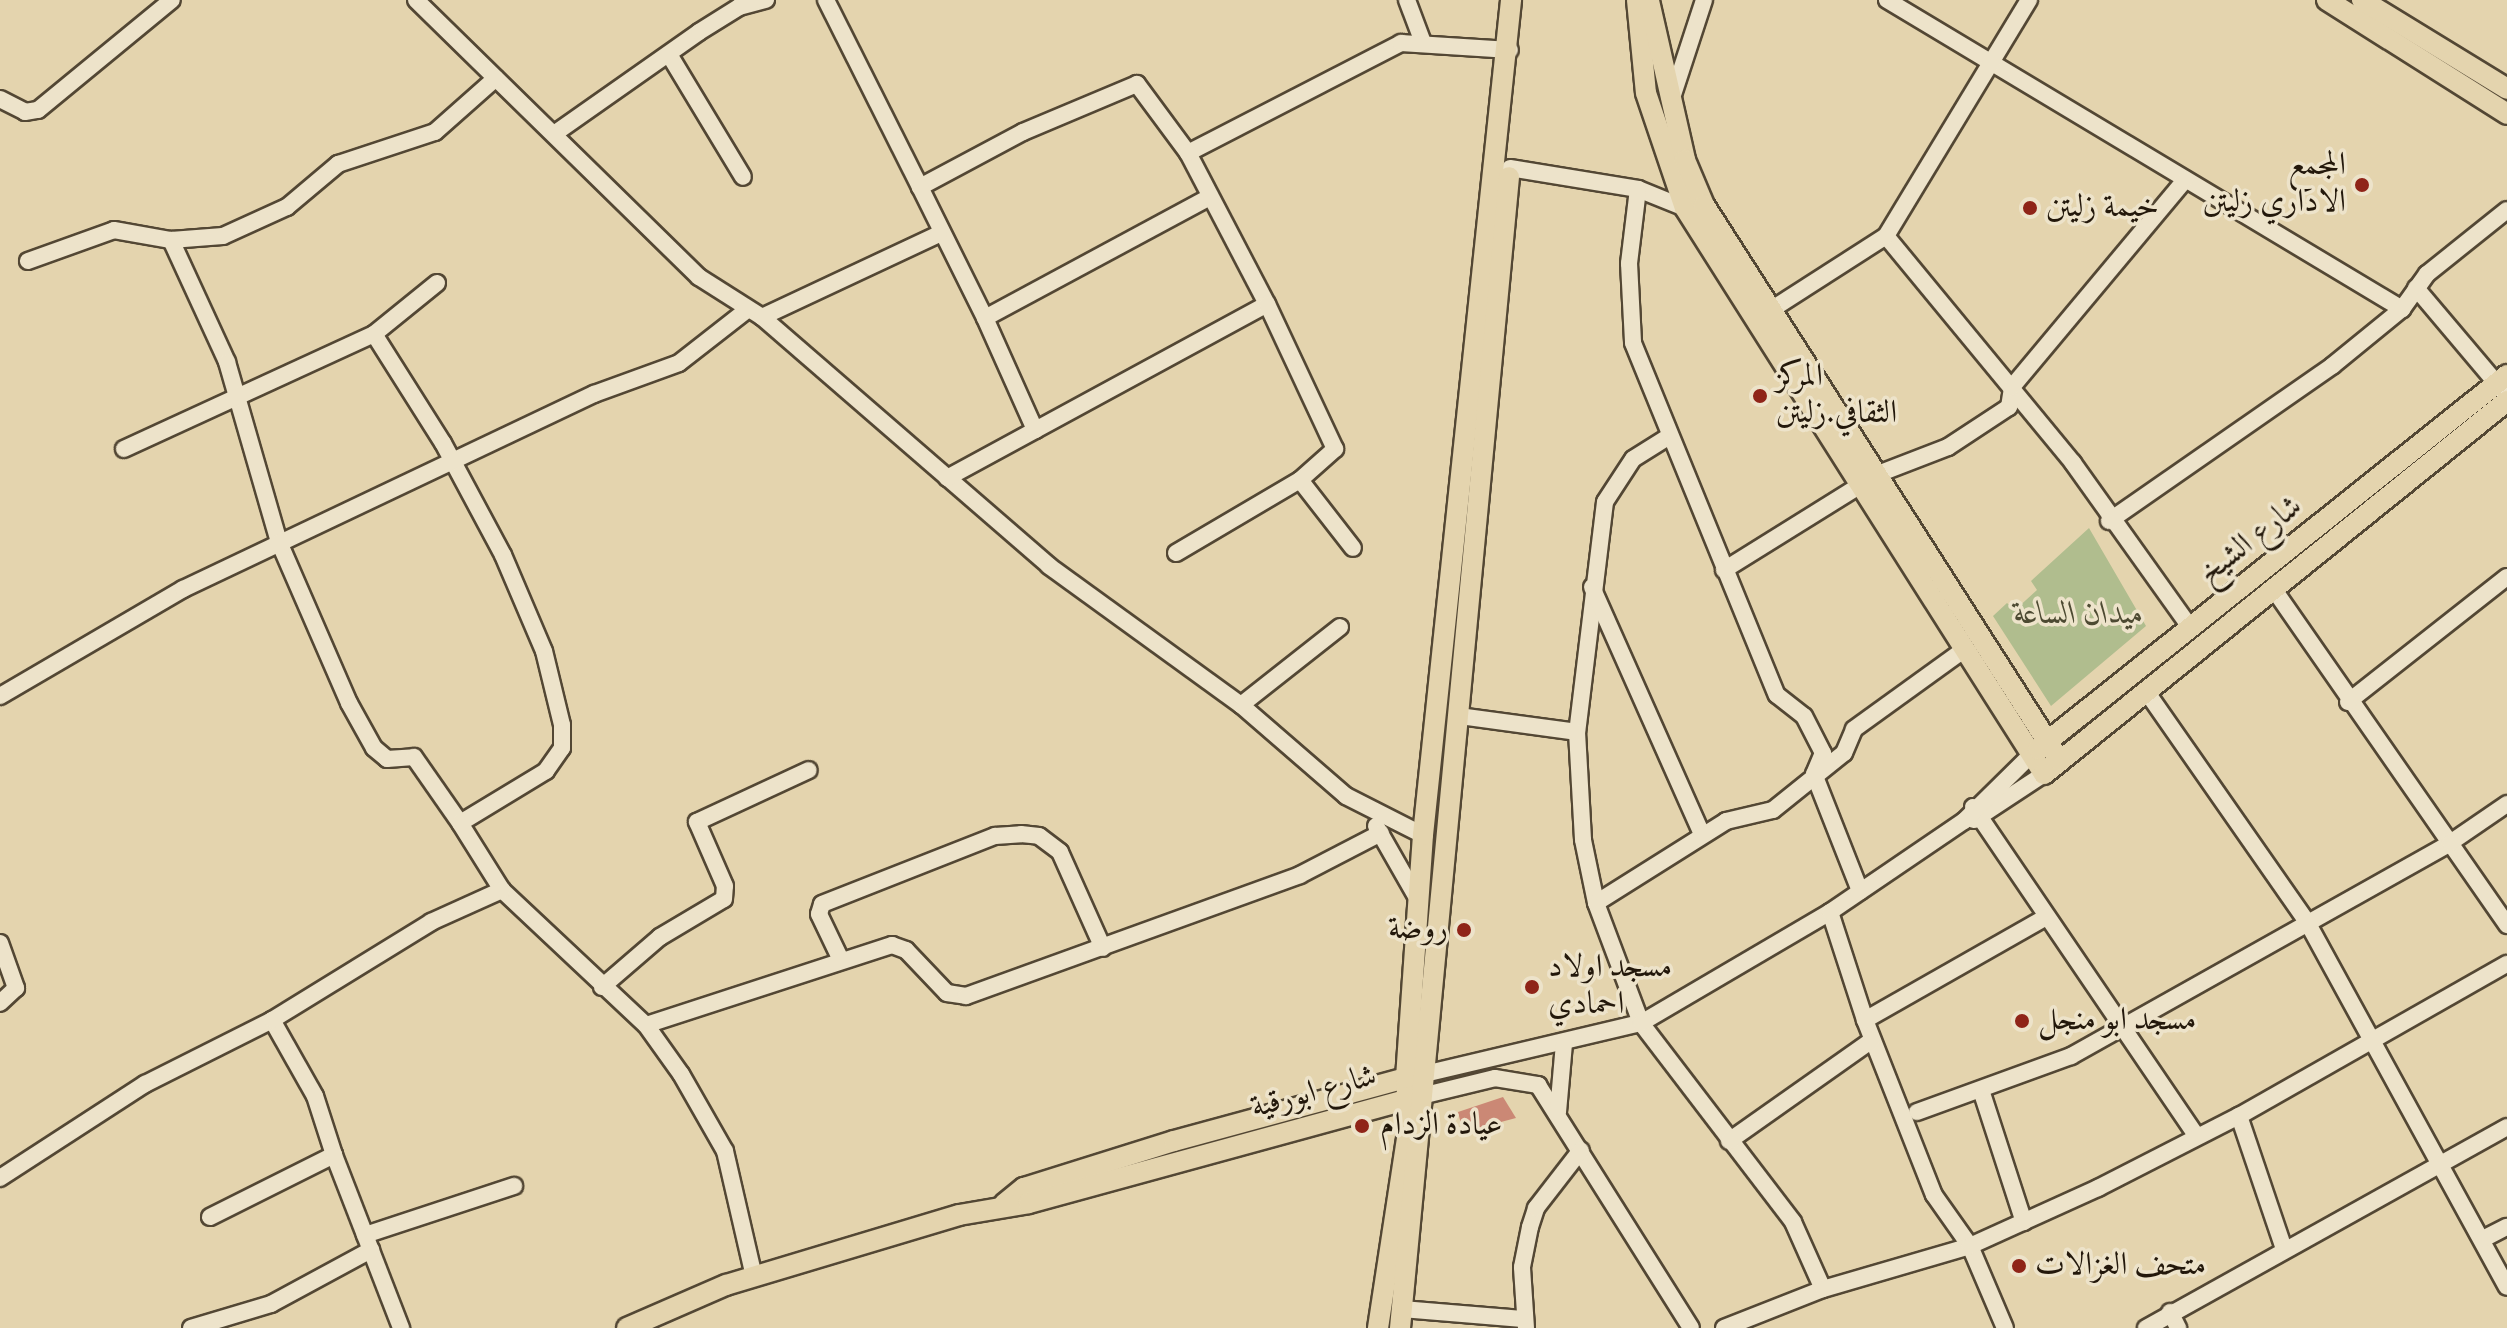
<!DOCTYPE html>
<meta charset="utf-8">
<style>
body{margin:0}
#map{position:relative;width:2507px;height:1328px;overflow:hidden;background:#e4d4ae;font-family:"Sorts Mill Goudy",Amiri,serif}
div>[style]{position:absolute}
.green>*{inset:0;background:#b0bd8e}
.building>*{inset:0;background:#cb8875}
.roads{filter:drop-shadow(2px 0 #534734) drop-shadow(-2px 0 #534734) drop-shadow(0 2px #534734) drop-shadow(0 -2px #534734)}
.minor>*{height:16px;margin:-8px;padding:0 8px;transform-origin:8px;border-radius:8px;background:#ede3ca}
.major>*{height:20px;margin:-10px;padding:0 10px;transform-origin:10px;border-radius:10px;background:#e4d4ae}
.dots>*{width:22px;height:22px;translate:-50% -50%;box-sizing:border-box;border:4px solid #ede3ca;border-radius:50%}
span{translate:-50% -50%;white-space:nowrap;text-align:center;line-height:1.15;-webkit-text-stroke:7px #ede3ca;paint-order:stroke}
.poi-label{font-size:32px;color:#23180b}
.right{translate:-100% -50%;text-align:right}
.left{translate:0 -50%;text-align:left}
.street-label{font-size:32px;color:#23180b}
.park-label{font-size:32px;color:#4d4a32;font-style:italic}
</style>
<div id="map">
<div class="green">
<i style="clip-path:polygon(2089px 528px,2146px 626px,2051px 706px,1993px 616px,2007px 603px,2015px 610px,2037px 590px,2031px 581px)"></i>
</div>
<div class="building">
<i style="clip-path:polygon(1503px 1097px,1516px 1118px,1463px 1132px,1458px 1112px)"></i>
</div>
<div class="roads">
<div class="minor">
<i style="left:416px;top:0;width:396px;rotate:44.4deg"></i>
<i style="left:699px;top:277px;width:75px;rotate:32.4deg"></i>
<i style="left:762px;top:317px;width:380px;rotate:40.9deg"></i>
<i style="left:1049px;top:566px;width:237px;rotate:35.9deg"></i>
<i style="left:1241px;top:705px;width:139px;rotate:40.9deg"></i>
<i style="left:1346px;top:796px;width:86px;rotate:26.9deg"></i>
<i style="left:826px;top:0;width:209px;rotate:63.3deg"></i>
<i style="left:1407px;top:0;width:43px;rotate:69.4deg"></i>
<i style="left:1887px;top:0;width:601px;rotate:30.96deg"></i>
<i style="left:670px;top:56px;width:141px;rotate:58.9deg"></i>
<i style="left:0;top:99px;width:28px;rotate:27deg"></i>
<i style="left:25px;top:112px;width:13px;rotate:-9deg"></i>
<i style="left:38px;top:110px;width:173px;rotate:-39.4deg"></i>
<i style="left:1671px;top:101px;width:106px;rotate:-71.9deg"></i>
<i style="left:554px;top:134px;width:177px;rotate:-35.1deg"></i>
<i style="left:699px;top:32px;width:47px;rotate:-32deg"></i>
<i style="left:739px;top:7px;width:28px;rotate:-15deg"></i>
<i style="left:1188px;top:153px;width:86px;rotate:-126.5deg"></i>
<i style="left:1137px;top:84px;width:124px;rotate:157.2deg"></i>
<i style="left:1023px;top:132px;width:117px;rotate:151.9deg"></i>
<i style="left:920px;top:187px;width:146px;rotate:63.6deg"></i>
<i style="left:985px;top:318px;width:255px;rotate:-28.3deg"></i>
<i style="left:1510px;top:168px;width:130px;rotate:9.3deg"></i>
<i style="left:1638px;top:189px;width:51px;rotate:22deg"></i>
<i style="left:1638px;top:189px;width:75px;rotate:96.9deg"></i>
<i style="left:1629px;top:263px;width:80px;rotate:87.1deg"></i>
<i style="left:1633px;top:343px;width:380px;rotate:67.8deg"></i>
<i style="left:1777px;top:695px;width:34px;rotate:38deg"></i>
<i style="left:1804px;top:716px;width:42px;rotate:62.8deg"></i>
<i style="left:1823px;top:753px;width:23px;rotate:113deg"></i>
<i style="left:1814px;top:774px;width:126px;rotate:68.5deg"></i>
<i style="left:1886px;top:236px;width:294px;rotate:50.5deg"></i>
<i style="left:2073px;top:463px;width:201px;rotate:54.5deg"></i>
<i style="left:171px;top:240px;width:52px;rotate:-4.4deg"></i>
<i style="left:223px;top:236px;width:70px;rotate:-24.4deg"></i>
<i style="left:287px;top:207px;width:67px;rotate:-40.1deg"></i>
<i style="left:338px;top:164px;width:102px;rotate:-18.3deg"></i>
<i style="left:435px;top:132px;width:81px;rotate:-41.5deg"></i>
<i style="left:28px;top:261px;width:91px;rotate:-19.8deg"></i>
<i style="left:114px;top:230px;width:58px;rotate:10deg"></i>
<i style="left:171px;top:240px;width:134px;rotate:65.3deg"></i>
<i style="left:227px;top:362px;width:187px;rotate:73.9deg"></i>
<i style="left:279px;top:542px;width:176px;rotate:66.5deg"></i>
<i style="left:349px;top:703px;width:51px;rotate:60.9deg"></i>
<i style="left:374px;top:748px;width:17px;rotate:40deg"></i>
<i style="left:387px;top:759px;width:27px;rotate:-4deg"></i>
<i style="left:414px;top:757px;width:80px;rotate:55.1deg"></i>
<i style="left:437px;top:283px;width:81px;rotate:141deg"></i>
<i style="left:374px;top:334px;width:129px;rotate:57.7deg"></i>
<i style="left:443px;top:443px;width:127px;rotate:61.8deg"></i>
<i style="left:503px;top:555px;width:104px;rotate:66.9deg"></i>
<i style="left:544px;top:651px;width:76px;rotate:76.3deg"></i>
<i style="left:562px;top:725px;width:23px;rotate:90deg"></i>
<i style="left:562px;top:748px;width:28px;rotate:125deg"></i>
<i style="left:546px;top:771px;width:100px;rotate:148.8deg"></i>
<i style="left:460px;top:823px;width:79px;rotate:57.9deg"></i>
<i style="left:502px;top:890px;width:197px;rotate:43.2deg"></i>
<i style="left:646px;top:1025px;width:60px;rotate:54.5deg"></i>
<i style="left:681px;top:1074px;width:89px;rotate:60.3deg"></i>
<i style="left:725px;top:1151px;width:129px;rotate:77deg"></i>
<i style="left:2416px;top:288px;width:136px;rotate:49.8deg"></i>
<i style="left:1774px;top:308px;width:133px;rotate:-32.7deg"></i>
<i style="left:1886px;top:236px;width:276px;rotate:-58.8deg"></i>
<i style="left:762px;top:317px;width:195px;rotate:-25.1deg"></i>
<i style="left:985px;top:318px;width:123px;rotate:65.9deg"></i>
<i style="left:1668px;top:437px;width:41px;rotate:147.8deg"></i>
<i style="left:1633px;top:459px;width:51px;rotate:123.1deg"></i>
<i style="left:1605px;top:502px;width:232px;rotate:96.9deg"></i>
<i style="left:1577px;top:732px;width:108px;rotate:86.8deg"></i>
<i style="left:1583px;top:840px;width:64px;rotate:78.3deg"></i>
<i style="left:1596px;top:903px;width:128px;rotate:69.4deg"></i>
<i style="left:1641px;top:1023px;width:250px;rotate:52.6deg"></i>
<i style="left:1793px;top:1222px;width:73px;rotate:65.9deg"></i>
<i style="left:124px;top:449px;width:275px;rotate:-24.7deg"></i>
<i style="left:947px;top:478px;width:364px;rotate:-28.5deg"></i>
<i style="left:1267px;top:304px;width:170px;rotate:-117.6deg"></i>
<i style="left:1188px;top:153px;width:240px;rotate:-27.3deg"></i>
<i style="left:1401px;top:43px;width:109px;rotate:3.7deg"></i>
<i style="left:1300px;top:480px;width:86px;rotate:52.1deg"></i>
<i style="left:2109px;top:521px;width:272px;rotate:-34.8deg"></i>
<i style="left:2332px;top:366px;width:90px;rotate:-39.2deg"></i>
<i style="left:2402px;top:309px;width:43px;rotate:-54.5deg"></i>
<i style="left:2427px;top:274px;width:102px;rotate:-38.7deg"></i>
<i style="left:1176px;top:553px;width:144px;rotate:-30.5deg"></i>
<i style="left:1300px;top:480px;width:47px;rotate:-41.5deg"></i>
<i style="left:1335px;top:449px;width:160px;rotate:-115.1deg"></i>
<i style="left:1724px;top:570px;width:181px;rotate:-31.9deg"></i>
<i style="left:1878px;top:474px;width:75px;rotate:-21.1deg"></i>
<i style="left:1948px;top:447px;width:73px;rotate:-33.3deg"></i>
<i style="left:2009px;top:407px;width:20px;rotate:-81deg"></i>
<i style="left:2012px;top:387px;width:270px;rotate:-50.1deg"></i>
<i style="left:1592px;top:587px;width:270px;rotate:66deg"></i>
<i style="left:2275px;top:591px;width:407px;rotate:55.2deg"></i>
<i style="left:2146px;top:691px;width:279px;rotate:55.1deg"></i>
<i style="left:2306px;top:920px;width:418px;rotate:61.3deg"></i>
<i style="left:0;top:696px;width:212px;rotate:-30.3deg"></i>
<i style="left:183px;top:589px;width:455px;rotate:-25.4deg"></i>
<i style="left:594px;top:394px;width:90px;rotate:-20deg"></i>
<i style="left:679px;top:363px;width:88px;rotate:-38deg"></i>
<i style="left:2348px;top:702px;width:202px;rotate:-38.2deg"></i>
<i style="left:1241px;top:705px;width:126px;rotate:-38.2deg"></i>
<i style="left:1459px;top:716px;width:119px;rotate:7.7deg"></i>
<i style="left:1973px;top:807px;width:398px;rotate:55.8deg"></i>
<i style="left:1974px;top:820px;width:84px;rotate:-33.3deg"></i>
<i style="left:1376px;top:826px;width:83px;rotate:60.3deg"></i>
<i style="left:1596px;top:903px;width:154px;rotate:-32.2deg"></i>
<i style="left:1726px;top:821px;width:48px;rotate:-13.2deg"></i>
<i style="left:1773px;top:810px;width:91px;rotate:-38.8deg"></i>
<i style="left:1844px;top:753px;width:26px;rotate:-67deg"></i>
<i style="left:1854px;top:729px;width:133px;rotate:-35.8deg"></i>
<i style="left:1830px;top:912px;width:114px;rotate:72deg"></i>
<i style="left:1865px;top:1020px;width:188px;rotate:68.5deg"></i>
<i style="left:1934px;top:1195px;width:62px;rotate:54.8deg"></i>
<i style="left:1970px;top:1246px;width:89px;rotate:66.9deg"></i>
<i style="left:0;top:943px;width:48px;rotate:70.4deg"></i>
<i style="left:16px;top:988px;width:22px;rotate:137deg"></i>
<i style="left:841px;top:960px;width:51px;rotate:-115.6deg"></i>
<i style="left:819px;top:914px;width:10px;rotate:-73deg"></i>
<i style="left:822px;top:904px;width:186px;rotate:-21.5deg"></i>
<i style="left:995px;top:836px;width:26px;rotate:-4deg"></i>
<i style="left:1021px;top:834px;width:18px;rotate:6deg"></i>
<i style="left:1039px;top:836px;width:26px;rotate:37deg"></i>
<i style="left:1060px;top:852px;width:105px;rotate:65.9deg"></i>
<i style="left:602px;top:987px;width:77px;rotate:-40.8deg"></i>
<i style="left:660px;top:937px;width:74px;rotate:-30.7deg"></i>
<i style="left:724px;top:899px;width:13px;rotate:-86deg"></i>
<i style="left:725px;top:886px;width:70px;rotate:-113.6deg"></i>
<i style="left:697px;top:822px;width:123px;rotate:-24.9deg"></i>
<i style="left:272px;top:1020px;width:87px;rotate:60.5deg"></i>
<i style="left:315px;top:1096px;width:62px;rotate:72.1deg"></i>
<i style="left:1865px;top:1020px;width:208px;rotate:-29.6deg"></i>
<i style="left:646px;top:1025px;width:259px;rotate:-18deg"></i>
<i style="left:892px;top:945px;width:15px;rotate:20deg"></i>
<i style="left:906px;top:950px;width:59px;rotate:46.4deg"></i>
<i style="left:947px;top:993px;width:19px;rotate:9deg"></i>
<i style="left:966px;top:996px;width:355px;rotate:-19.9deg"></i>
<i style="left:1300px;top:875px;width:91px;rotate:-27.4deg"></i>
<i style="left:1416px;top:1076px;width:231px;rotate:-13.3deg"></i>
<i style="left:1641px;top:1023px;width:219px;rotate:-30.4deg"></i>
<i style="left:1830px;top:912px;width:162px;rotate:-34.2deg"></i>
<i style="left:1964px;top:821px;width:94px;rotate:-44.6deg"></i>
<i style="left:1981px;top:1090px;width:139px;rotate:72deg"></i>
<i style="left:1413px;top:1098px;width:84px;rotate:-13.7deg"></i>
<i style="left:1495px;top:1078px;width:44px;rotate:9.2deg"></i>
<i style="left:1538px;top:1085px;width:287px;rotate:57.8deg"></i>
<i style="left:1558px;top:1112px;width:69px;rotate:-85deg"></i>
<i style="left:1917px;top:1112px;width:164px;rotate:-20deg"></i>
<i style="left:2071px;top:1056px;width:435px;rotate:-29.3deg"></i>
<i style="left:2450px;top:843px;width:69px;rotate:-34.4deg"></i>
<i style="left:2239px;top:1116px;width:140px;rotate:71.3deg"></i>
<i style="left:1729px;top:1141px;width:175px;rotate:-35.2deg"></i>
<i style="left:0;top:1178px;width:173px;rotate:-33deg"></i>
<i style="left:145px;top:1084px;width:142px;rotate:-26.7deg"></i>
<i style="left:272px;top:1020px;width:187px;rotate:-31.6deg"></i>
<i style="left:431px;top:922px;width:78px;rotate:-24.3deg"></i>
<i style="left:210px;top:1217px;width:139px;rotate:-26.6deg"></i>
<i style="left:334px;top:1155px;width:186px;rotate:68.8deg"></i>
<i style="left:365px;top:1235px;width:157px;rotate:-18.2deg"></i>
<i style="left:2483px;top:1239px;width:27px;rotate:-27deg"></i>
<i style="left:1402px;top:1309px;width:121px;rotate:4.7deg"></i>
<i style="left:2170px;top:1312px;width:18px;rotate:63deg"></i>
<i style="left:191px;top:1328px;width:84px;rotate:-16.7deg"></i>
<i style="left:271px;top:1304px;width:114px;rotate:-28.4deg"></i>
<i style="left:1526px;top:1328px;width:61px;rotate:-93.8deg"></i>
<i style="left:1522px;top:1267px;width:41px;rotate:-78.7deg"></i>
<i style="left:1530px;top:1227px;width:20px;rotate:-72deg"></i>
<i style="left:1536px;top:1208px;width:73px;rotate:-52.2deg"></i>
<i style="left:1724px;top:1328px;width:106px;rotate:-21.5deg"></i>
<i style="left:1823px;top:1289px;width:153px;rotate:-16.3deg"></i>
<i style="left:1970px;top:1246px;width:141px;rotate:-24.4deg"></i>
<i style="left:2098px;top:1188px;width:158px;rotate:-27.1deg"></i>
<i style="left:2239px;top:1116px;width:308px;rotate:-29.6deg"></i>
<i style="left:2146px;top:1328px;width:413px;rotate:-29.1deg"></i>
</div>
<div class="major">
<i style="left:1637px;top:0;width:93px;rotate:84.5deg"></i>
<i style="left:1646px;top:93px;width:121px;rotate:71.3deg"></i>
<i style="left:1685px;top:208px;width:670px;rotate:57.61deg"></i>
<i style="left:2044px;top:774px;width:595px;rotate:-38.86deg"></i>
<i style="left:2327px;top:0;width:213px;rotate:32.3deg"></i>
<i style="left:2362px;top:0;width:170px;rotate:31.5deg"></i>
<i style="left:1649px;top:1px;width:163px;rotate:77.2deg"></i>
<i style="left:1685px;top:160px;width:49px;rotate:67.1deg"></i>
<i style="left:1704px;top:205px;width:660px;rotate:57.37deg"></i>
<i style="left:2038px;top:749px;width:600px;rotate:-38.57deg"></i>
<i style="left:1004px;top:1204px;width:26px;rotate:-39deg"></i>
<i style="left:1024px;top:1188px;width:157px;rotate:-17.4deg"></i>
<i style="left:1174px;top:1141px;width:240px;rotate:-15.2deg"></i>
<i style="left:627px;top:1328px;width:108px;rotate:-23.5deg"></i>
<i style="left:726px;top:1285px;width:243px;rotate:-16.7deg"></i>
<i style="left:959px;top:1215px;width:71px;rotate:-9.7deg"></i>
<i style="left:1029px;top:1203px;width:393px;rotate:-15.3deg"></i>
<i style="left:1378px;top:1328px;width:204px;rotate:-81.3deg"></i>
<i style="left:1409px;top:1126px;width:48px;rotate:-93.6deg"></i>
<i style="left:1406px;top:1078px;width:244px;rotate:-86deg"></i>
<i style="left:1423px;top:835px;width:840px;rotate:-83.98deg"></i>
<i style="left:1400px;top:1328px;width:1156px;rotate:-84.59deg"></i>
</div>
</div>
<div class="dots">
<i style="left:2362px;top:185px;background:#8f2418"></i>
<i style="left:2030px;top:208px;background:#8f2418"></i>
<i style="left:1760px;top:396px;background:#8f2418"></i>
<i style="left:1464px;top:930px;background:#8f2418"></i>
<i style="left:1532px;top:987px;background:#8f2418"></i>
<i style="left:2022px;top:1021px;background:#8f2418"></i>
<i style="left:1362px;top:1126px;background:#8f2418"></i>
<i style="left:2019px;top:1266px;background:#8f2418"></i>
</div>
<div class="poi-label">
<span class="right" style="left:2346px;top:185px">المجمع<br>الاداري زليتن</span>
<span class="left" style="left:2046px;top:208px">خيمة زليتن</span>
<span class="left" style="left:1776px;top:396px">المركز<br>الثقافي.زليتن</span>
<span class="right" style="left:1448px;top:930px">روضة</span>
<span class="left" style="left:1548px;top:987px">مسجد اولاد<br>احمادي</span>
<span class="left" style="left:2038px;top:1021px">مسجد ابو منجل</span>
<span class="left" style="left:1380px;top:1126px">عيادة الزدام</span>
<span class="left" style="left:2035px;top:1266px">متحف الغزالات</span>
</div>
<div class="street-label">
<span style="left:2251px;top:541px;rotate:-38deg">شارع الشيخ</span>
<span style="left:1314px;top:1093px;rotate:-15deg">شارع ابورقية</span>
</div>
<div class="park-label">
<span style="left:2079px;top:615px">ميدان الساعة</span>
</div>
</div>
